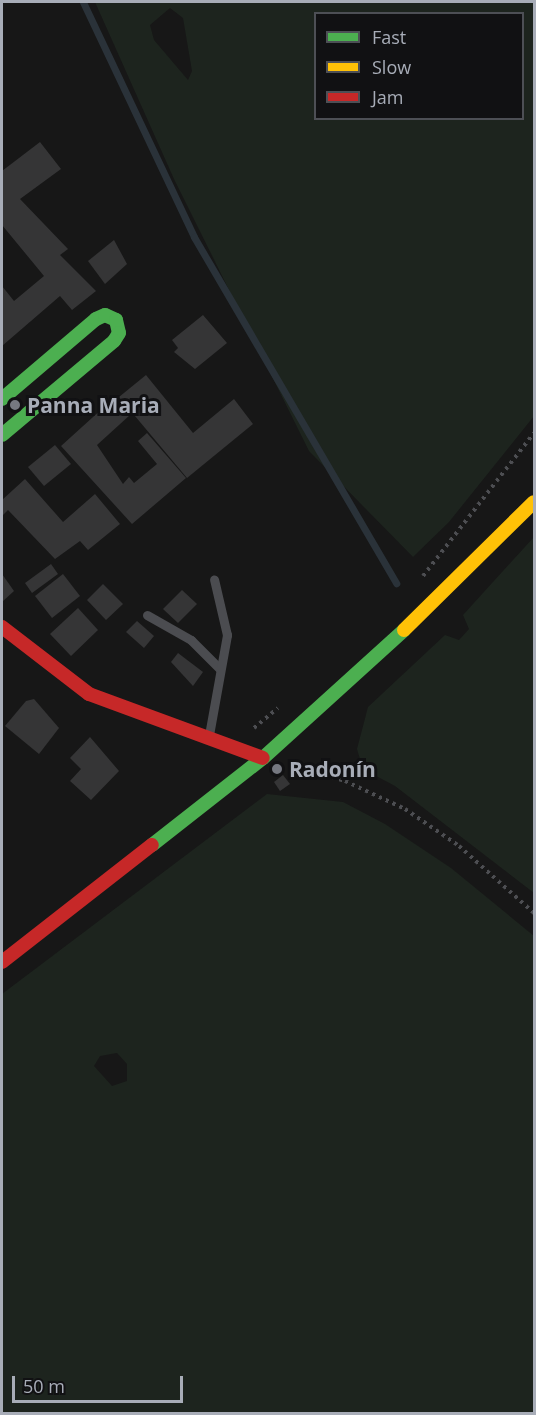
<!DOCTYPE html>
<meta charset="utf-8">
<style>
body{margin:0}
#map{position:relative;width:536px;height:1415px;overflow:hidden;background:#171717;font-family:"Open Sans",sans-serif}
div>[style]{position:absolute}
.green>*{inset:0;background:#1d241e}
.stream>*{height:7px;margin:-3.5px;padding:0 3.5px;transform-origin:3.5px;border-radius:3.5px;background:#2a3239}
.building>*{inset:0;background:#353536}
.path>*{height:4px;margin-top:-2px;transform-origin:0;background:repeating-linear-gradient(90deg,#4d4e52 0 3px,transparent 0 7.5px)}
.lane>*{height:9px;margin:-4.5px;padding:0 4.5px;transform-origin:4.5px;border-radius:4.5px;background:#4b4c50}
.fast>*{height:14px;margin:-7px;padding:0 7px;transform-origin:7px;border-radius:7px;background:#4caf50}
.slow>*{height:14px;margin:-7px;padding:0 7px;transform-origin:7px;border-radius:7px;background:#ffc107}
.jam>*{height:14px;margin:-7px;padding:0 7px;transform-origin:7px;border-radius:7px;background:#c62828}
.dots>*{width:16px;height:16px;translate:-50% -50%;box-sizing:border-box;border:3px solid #111113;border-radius:50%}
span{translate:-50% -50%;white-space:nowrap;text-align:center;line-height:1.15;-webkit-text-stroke:6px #111113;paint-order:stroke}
.poi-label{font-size:21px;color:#a8adb8;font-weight:700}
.left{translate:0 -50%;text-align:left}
.frame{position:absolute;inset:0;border:3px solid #a8adb8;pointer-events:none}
.legend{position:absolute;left:314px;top:12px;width:210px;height:108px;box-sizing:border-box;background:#111113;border:2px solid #4d4f55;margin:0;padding:8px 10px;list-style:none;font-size:18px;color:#a8adb8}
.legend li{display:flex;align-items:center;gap:12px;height:30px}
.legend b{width:30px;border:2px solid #4d4f55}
.scale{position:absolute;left:12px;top:1376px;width:171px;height:27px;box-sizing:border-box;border:3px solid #a8adb8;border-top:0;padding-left:8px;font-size:18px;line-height:21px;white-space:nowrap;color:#a8adb8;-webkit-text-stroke:4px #111113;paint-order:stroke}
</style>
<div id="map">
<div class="green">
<i style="clip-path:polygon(evenodd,95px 2px,534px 2px,534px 416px,449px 522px,413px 557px,309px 451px,174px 179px,95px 2px,170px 8px,183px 18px,192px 71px,188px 80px,154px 40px,150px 25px,170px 8px,95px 2px,316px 14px,522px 14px,522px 118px,316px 118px,316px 14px)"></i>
<i style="clip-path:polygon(534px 537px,534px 893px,395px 786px,363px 769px,357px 749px,368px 707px,445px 635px,459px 640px,469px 629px,463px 615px)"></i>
<i style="clip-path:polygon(evenodd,267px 794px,343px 802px,385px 824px,451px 868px,534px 936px,534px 1413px,2px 1413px,2px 994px,267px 794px,117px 1053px,127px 1064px,127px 1081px,112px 1086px,94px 1066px,100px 1056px,117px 1053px)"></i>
</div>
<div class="stream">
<i style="left:83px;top:2px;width:260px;rotate:64.7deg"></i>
<i style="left:194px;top:237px;width:401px;rotate:59.7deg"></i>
</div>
<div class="building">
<i style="clip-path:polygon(40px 142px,61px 169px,20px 199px,68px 249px,60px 255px,96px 291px,72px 310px,60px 296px,2px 346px,2px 286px,14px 301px,44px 276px,2px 225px,2px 171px)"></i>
<i style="clip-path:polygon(114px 240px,127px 264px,105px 284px,88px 261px)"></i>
<i style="clip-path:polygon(203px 315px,227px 343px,195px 369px,174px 352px,178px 348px,172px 340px)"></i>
<i style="clip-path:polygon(146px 375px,193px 433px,234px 399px,253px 424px,187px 478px,119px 397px)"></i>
<i style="clip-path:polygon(114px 398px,130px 415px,97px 445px,123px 484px,129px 477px,134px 483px,157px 464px,138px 441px,147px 433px,186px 478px,132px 524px,61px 446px)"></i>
<i style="clip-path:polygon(55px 445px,71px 464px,44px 486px,28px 467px)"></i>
<i style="clip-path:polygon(25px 479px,63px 522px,95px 494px,120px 524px,88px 550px,80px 541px,55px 559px,8px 510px,2px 516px,2px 500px)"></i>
<i style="clip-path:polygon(51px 564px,58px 574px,32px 593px,25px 583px)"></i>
<i style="clip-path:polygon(2px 574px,14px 591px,2px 602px)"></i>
<i style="clip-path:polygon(63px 574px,80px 596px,52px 618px,35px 596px)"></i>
<i style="clip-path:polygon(103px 584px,123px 604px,106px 620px,87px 600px)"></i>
<i style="clip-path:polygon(182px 590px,197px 604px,178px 623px,163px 609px)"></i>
<i style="clip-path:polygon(78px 608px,98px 630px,71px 656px,50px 634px)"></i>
<i style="clip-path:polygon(137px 621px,154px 636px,144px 648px,126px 632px)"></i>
<i style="clip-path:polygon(178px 653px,203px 672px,193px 686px,171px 662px)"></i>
<i style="clip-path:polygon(34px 699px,59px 728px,39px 754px,5px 726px,26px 701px)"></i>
<i style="clip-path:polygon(90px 737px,119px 771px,91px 800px,70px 781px,81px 769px,70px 758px)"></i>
<i style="clip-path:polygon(283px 775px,290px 784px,280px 791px,274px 782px)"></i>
</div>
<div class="path">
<i style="left:423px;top:576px;width:181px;rotate:-52.2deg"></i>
<i style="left:254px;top:728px;width:31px;rotate:-40deg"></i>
<i style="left:289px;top:765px;width:58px;rotate:15.9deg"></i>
<i style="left:345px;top:781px;width:66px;rotate:25deg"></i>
<i style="left:405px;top:809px;width:65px;rotate:34.4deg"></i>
<i style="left:459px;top:846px;width:101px;rotate:41.8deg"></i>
</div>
<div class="lane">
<i style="left:147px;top:615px;width:51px;rotate:29.6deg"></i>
<i style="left:191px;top:640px;width:41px;rotate:45deg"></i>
<i style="left:209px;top:735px;width:102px;rotate:-79.8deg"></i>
<i style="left:227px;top:635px;width:57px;rotate:-103.1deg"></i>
</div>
<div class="fast">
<i style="left:2px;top:399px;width:123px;rotate:-40.4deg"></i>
<i style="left:96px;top:319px;width:10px;rotate:-24deg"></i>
<i style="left:105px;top:315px;width:12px;rotate:24deg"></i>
<i style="left:116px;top:320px;width:13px;rotate:77deg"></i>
<i style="left:119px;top:333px;width:9px;rotate:122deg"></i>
<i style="left:114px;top:341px;width:146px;rotate:140deg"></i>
<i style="left:152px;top:845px;width:141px;rotate:-38.1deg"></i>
<i style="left:263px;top:758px;width:190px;rotate:-42.2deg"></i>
</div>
<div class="slow">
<i style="left:404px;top:630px;width:182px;rotate:-44.6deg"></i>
</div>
<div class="jam">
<i style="left:2px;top:627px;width:110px;rotate:37.6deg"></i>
<i style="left:89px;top:694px;width:185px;rotate:20.2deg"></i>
<i style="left:2px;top:962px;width:190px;rotate:-38deg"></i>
</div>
<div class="dots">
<i style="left:15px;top:405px;background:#757880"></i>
<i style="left:277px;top:769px;background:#757880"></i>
</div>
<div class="poi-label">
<span class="left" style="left:27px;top:405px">Panna Maria</span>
<span class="left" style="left:289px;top:769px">Radonín</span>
</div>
<div class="frame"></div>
<ul class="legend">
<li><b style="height:8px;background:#4caf50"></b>Fast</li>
<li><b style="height:8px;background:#ffc107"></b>Slow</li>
<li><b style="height:8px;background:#c62828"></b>Jam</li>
</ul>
<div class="scale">50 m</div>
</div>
